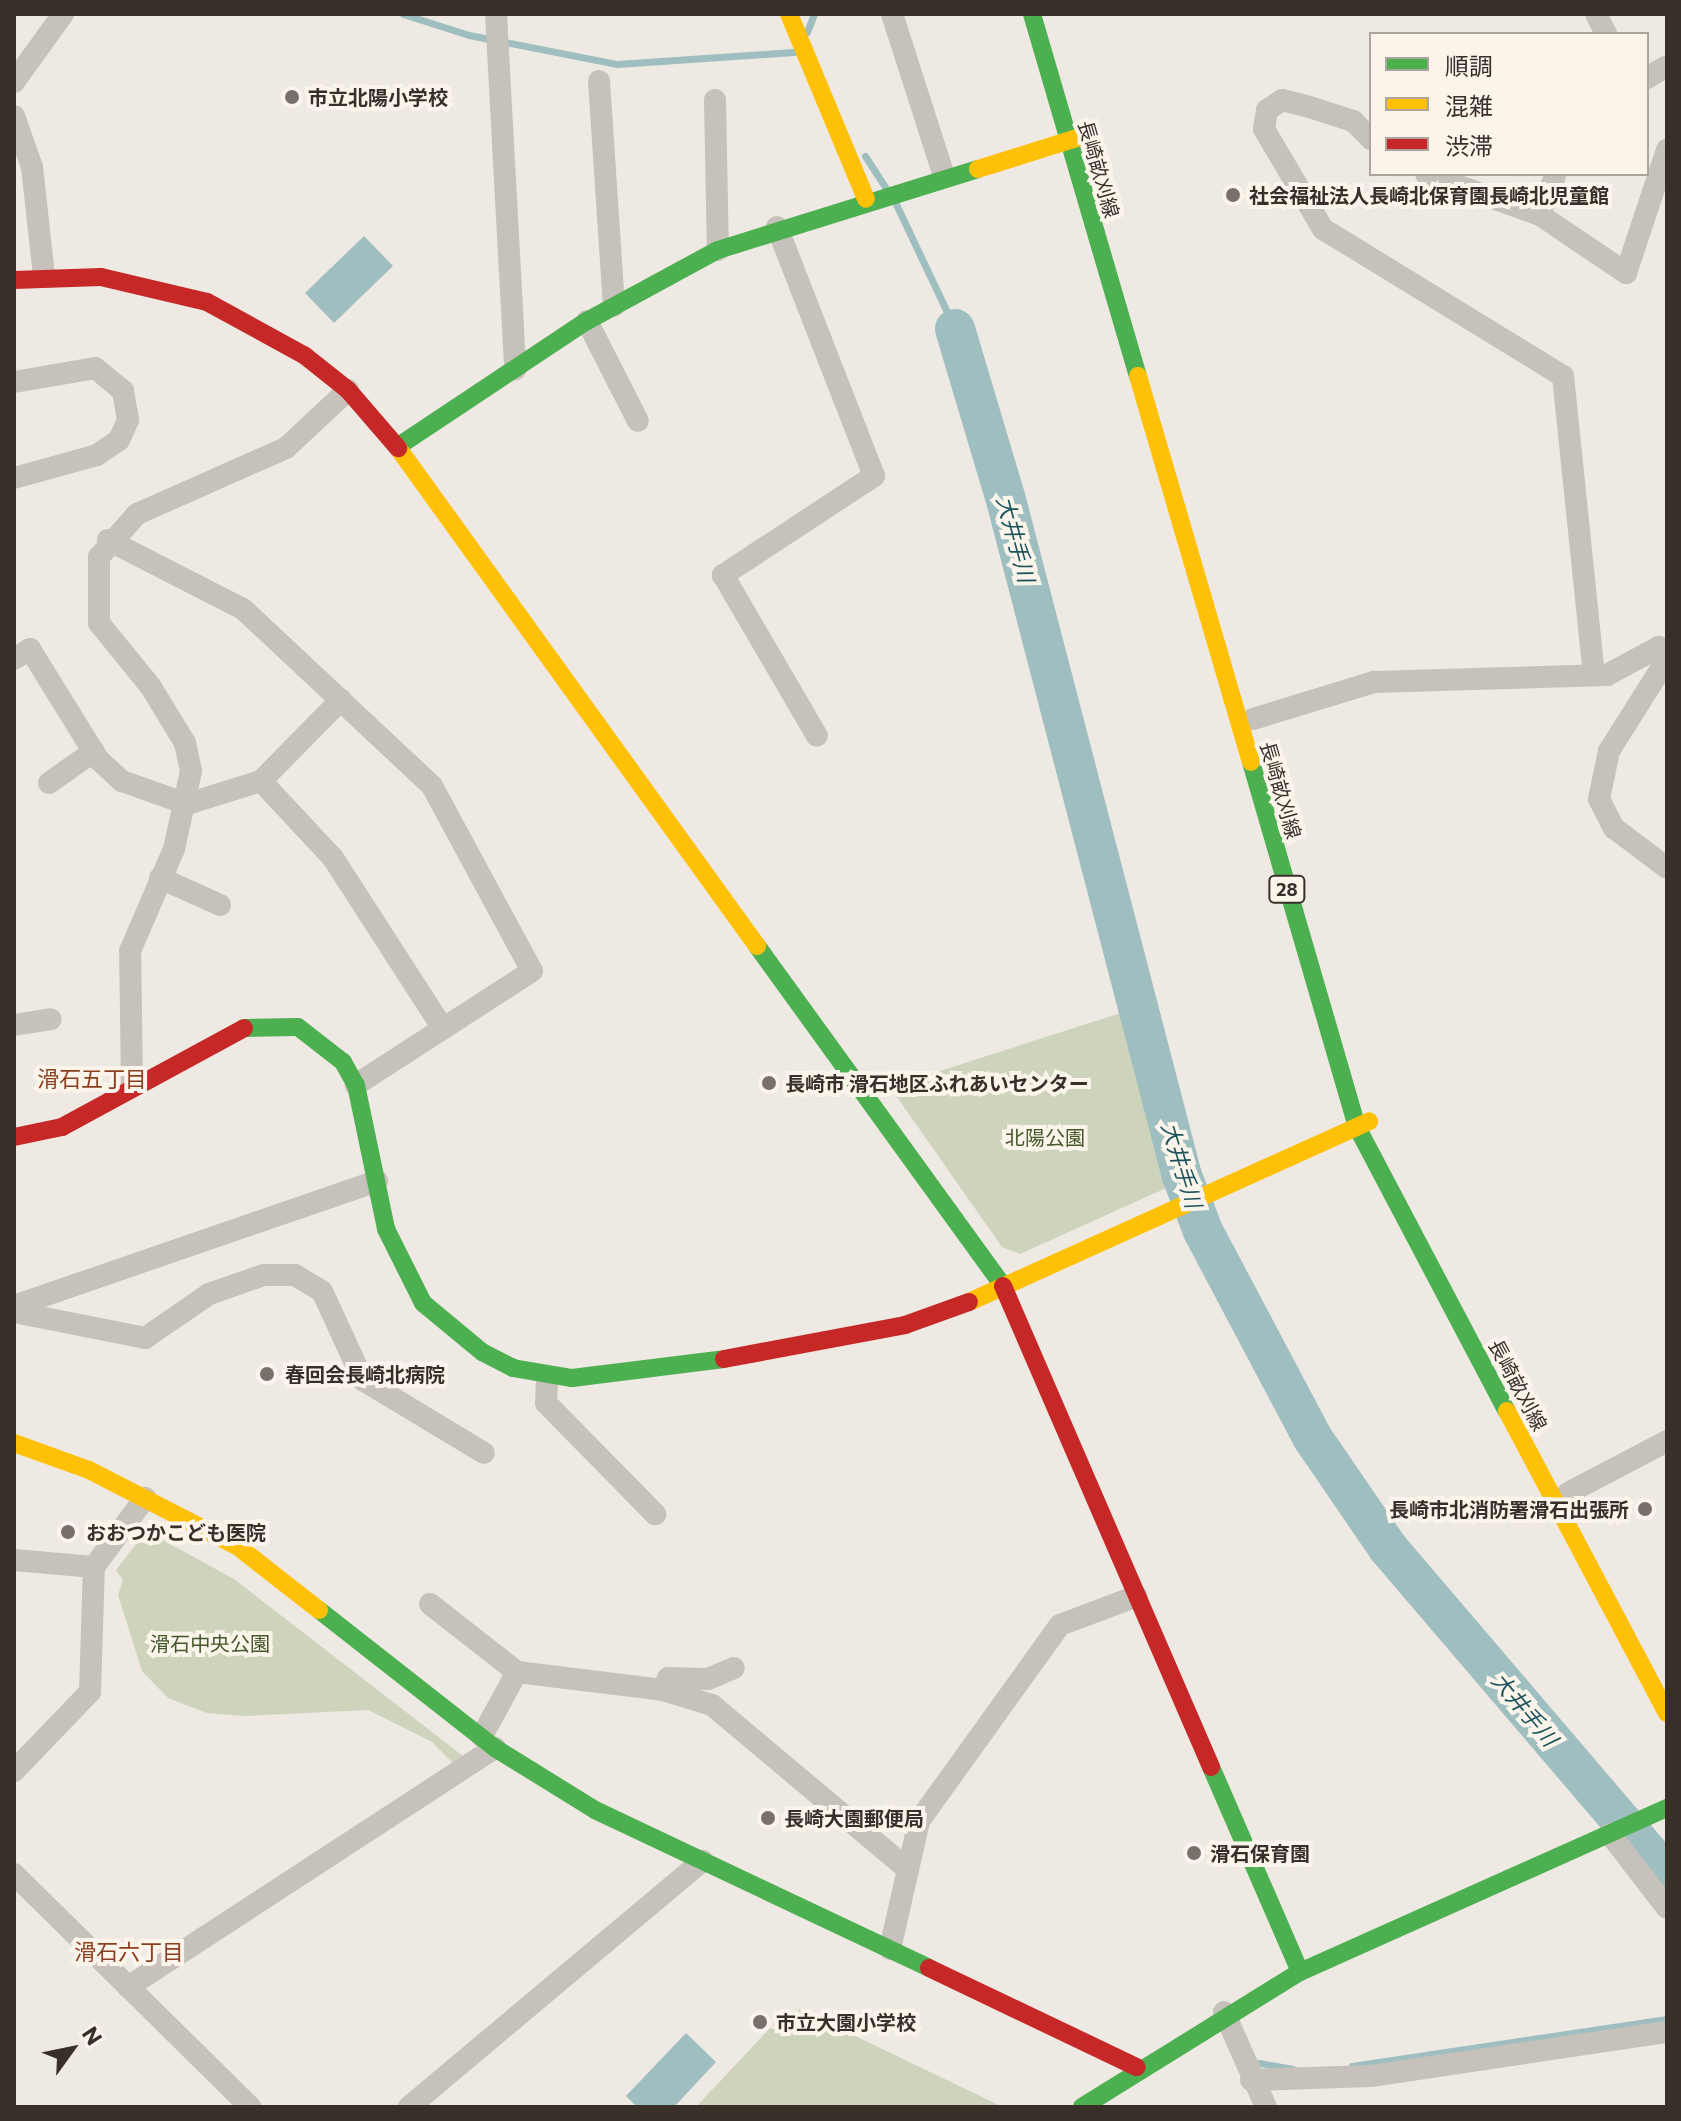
<!DOCTYPE html>
<meta charset="utf-8">
<style>
body{margin:0}
#map{position:relative;width:1681px;height:2121px;overflow:hidden;background:#eee9e2;font-family:Commissioner,"Noto Sans JP",sans-serif}
div>[style]{position:absolute}
.green>*{inset:0;background:#ced4bc}
.water>*{inset:0;background:#9ebec0}
.stream>*{height:7px;margin:-3.5px;padding:0 3.5px;transform-origin:3.5px;border-radius:3.5px;background:#9ebec0}
.river>*{height:40px;margin:-20px;padding:0 20px;transform-origin:20px;border-radius:20px;background:#9ebec0}
.street>*{height:22px;margin:-11px;padding:0 11px;transform-origin:11px;border-radius:11px;background:#c7c1bb}
.fast>*{height:18px;margin:-9px;padding:0 9px;transform-origin:9px;border-radius:9px;background:#4caf50}
.slow>*{height:18px;margin:-9px;padding:0 9px;transform-origin:9px;border-radius:9px;background:#ffc107}
.jam>*{height:18px;margin:-9px;padding:0 9px;transform-origin:9px;border-radius:9px;background:#c62828}
.dots>*{width:22px;height:22px;translate:-50% -50%;box-sizing:border-box;border:4px solid #faf4ea;border-radius:50%}
span{translate:-50% -50%;white-space:nowrap;text-align:center;line-height:1.15;-webkit-text-stroke:8px #faf4ea;paint-order:stroke}
.shield-label span{padding:2px 6px;background:#faf4ea;border:2px solid;border-radius:6px;-webkit-text-stroke-width:0}
.shield-label{font-size:18px;color:#392f29;font-weight:700}
.poi-label{font-size:20px;color:#392f29;font-weight:700}
.left{translate:0 -50%;text-align:left}
.right{translate:-100% -50%;text-align:right}
.street-label{font-size:20px;color:#392f29}
.park-label{font-size:20px;color:#45582b}
.water-label{font-size:22px;color:#1c545c;font-style:italic}
.neighbourhood-label{font-size:22px;color:#8b3f1f}
.frame{position:absolute;inset:0;border:16px solid #392f29;pointer-events:none}
.legend{position:absolute;left:1369px;top:32px;width:280px;height:144px;box-sizing:border-box;background:#faf4ea;border:2px solid #ada59d;margin:0;padding:10px 14px;list-style:none;font-size:24px;color:#392f29}
.legend li{display:flex;align-items:center;gap:16px;height:40px}
.legend b{width:40px;border:2px solid #ada59d}
.north{position:absolute;left:32px;top:2009px;width:80px;height:80px;-webkit-text-stroke:6px #faf4ea;paint-order:stroke;rotate:57deg;font-size:22px;font-weight:700;line-height:32px;text-align:center;color:#392f29}
.north::after{content:'';display:block;margin:auto;width:28px;height:36px;background:#392f29;clip-path:polygon(50% 0,100% 100%,50% 72%,0 100%)}
</style>
<div id="map">
<div class="green">
<i style="clip-path:polygon(1127px 1011px,1173px 1185px,1020px 1254px,1002px 1247px,890px 1087px)"></i>
<i style="clip-path:polygon(146px 1531px,234px 1579px,463px 1756px,453px 1763px,432px 1742px,368px 1710px,243px 1716px,207px 1713px,168px 1698px,142px 1671px,118px 1595px,123px 1580px,116px 1570px)"></i>
<i style="clip-path:polygon(799px 2009px,1003px 2107px,696px 2107px,770px 2028px,784px 2033px)"></i>
</div>
<div class="water">
<i style="clip-path:polygon(364px 236px,393px 266px,334px 323px,305px 293px)"></i>
<i style="clip-path:polygon(686px 2033px,716px 2062px,674px 2107px,637px 2107px,626px 2096px)"></i>
</div>
<div class="stream">
<i style="left:403px;top:14px;width:69px;rotate:17.7deg"></i>
<i style="left:469px;top:35px;width:151px;rotate:11.1deg"></i>
<i style="left:617px;top:64px;width:177px;rotate:-3.9deg"></i>
<i style="left:807px;top:32px;width:19px;rotate:-69deg"></i>
<i style="left:865px;top:156px;width:38px;rotate:57deg"></i>
<i style="left:895px;top:202px;width:140px;rotate:64.7deg"></i>
<i style="left:1259px;top:2063px;width:34px;rotate:10deg"></i>
<i style="left:1352px;top:2066px;width:318px;rotate:-8.5deg"></i>
</div>
<div class="river">
<i style="left:955px;top:329px;width:178px;rotate:73.4deg"></i>
<i style="left:1006px;top:500px;width:699px;rotate:75.41deg"></i>
<i style="left:1182px;top:1176px;width:59px;rotate:69.1deg"></i>
<i style="left:1203px;top:1231px;width:233px;rotate:62.1deg"></i>
<i style="left:1312px;top:1437px;width:135px;rotate:55.6deg"></i>
<i style="left:1388px;top:1548px;width:430px;rotate:49.5deg"></i>
</div>
<div class="street">
<i style="left:496px;top:14px;width:356px;rotate:86.9deg"></i>
<i style="left:892px;top:14px;width:170px;rotate:72.2deg"></i>
<i style="left:1596px;top:14px;width:22px;rotate:63deg"></i>
<i style="left:1647px;top:78px;width:23px;rotate:-31deg"></i>
<i style="left:599px;top:81px;width:225px;rotate:86.2deg"></i>
<i style="left:14px;top:82px;width:84px;rotate:-54.2deg"></i>
<i style="left:715px;top:100px;width:150px;rotate:88.9deg"></i>
<i style="left:14px;top:116px;width:54px;rotate:70.6deg"></i>
<i style="left:32px;top:167px;width:110px;rotate:83.7deg"></i>
<i style="left:1371px;top:139px;width:25px;rotate:-135deg"></i>
<i style="left:1353px;top:121px;width:49px;rotate:-162.3deg"></i>
<i style="left:1306px;top:106px;width:25px;rotate:-166deg"></i>
<i style="left:1282px;top:100px;width:18px;rotate:146deg"></i>
<i style="left:1267px;top:110px;width:19px;rotate:99deg"></i>
<i style="left:1264px;top:129px;width:116px;rotate:59.5deg"></i>
<i style="left:1323px;top:229px;width:281px;rotate:31.5deg"></i>
<i style="left:1563px;top:376px;width:300px;rotate:84.1deg"></i>
<i style="left:1426px;top:174px;width:121px;rotate:19.8deg"></i>
<i style="left:1540px;top:215px;width:104px;rotate:34deg"></i>
<i style="left:1626px;top:273px;width:130px;rotate:-71.6deg"></i>
<i style="left:1540px;top:215px;width:42px;rotate:-69deg"></i>
<i style="left:777px;top:227px;width:267px;rotate:68.7deg"></i>
<i style="left:874px;top:476px;width:181px;rotate:146.7deg"></i>
<i style="left:723px;top:575px;width:186px;rotate:59.7deg"></i>
<i style="left:587px;top:321px;width:112px;rotate:63deg"></i>
<i style="left:14px;top:382px;width:82px;rotate:-9.8deg"></i>
<i style="left:95px;top:368px;width:36px;rotate:39deg"></i>
<i style="left:123px;top:391px;width:29px;rotate:80deg"></i>
<i style="left:128px;top:420px;width:22px;rotate:114deg"></i>
<i style="left:119px;top:440px;width:27px;rotate:146deg"></i>
<i style="left:97px;top:455px;width:86px;rotate:164.5deg"></i>
<i style="left:108px;top:540px;width:152px;rotate:27.1deg"></i>
<i style="left:243px;top:609px;width:259px;rotate:43.1deg"></i>
<i style="left:432px;top:786px;width:210px;rotate:61.6deg"></i>
<i style="left:532px;top:971px;width:210px;rotate:147.1deg"></i>
<i style="left:14px;top:659px;width:19px;rotate:-32deg"></i>
<i style="left:30px;top:649px;width:129px;rotate:58.3deg"></i>
<i style="left:98px;top:759px;width:33px;rotate:43deg"></i>
<i style="left:122px;top:781px;width:69px;rotate:19.5deg"></i>
<i style="left:187px;top:804px;width:77px;rotate:-17.3deg"></i>
<i style="left:261px;top:781px;width:105px;rotate:46.9deg"></i>
<i style="left:333px;top:858px;width:203px;rotate:57.2deg"></i>
<i style="left:1667px;top:659px;width:109px;rotate:122.2deg"></i>
<i style="left:1609px;top:751px;width:49px;rotate:101.8deg"></i>
<i style="left:1599px;top:799px;width:33px;rotate:63deg"></i>
<i style="left:1614px;top:828px;width:66px;rotate:37deg"></i>
<i style="left:1253px;top:719px;width:127px;rotate:-17deg"></i>
<i style="left:1374px;top:682px;width:233px;rotate:-1.7deg"></i>
<i style="left:1607px;top:675px;width:59px;rotate:-28.3deg"></i>
<i style="left:1659px;top:647px;width:9px;rotate:27deg"></i>
<i style="left:261px;top:781px;width:114px;rotate:-45.4deg"></i>
<i style="left:49px;top:783px;width:55px;rotate:-35.4deg"></i>
<i style="left:160px;top:878px;width:66px;rotate:24.2deg"></i>
<i style="left:14px;top:1025px;width:37px;rotate:-9deg"></i>
<i style="left:132px;top:1086px;width:135px;rotate:-90.8deg"></i>
<i style="left:130px;top:951px;width:111px;rotate:-66.7deg"></i>
<i style="left:174px;top:849px;width:80px;rotate:-77.7deg"></i>
<i style="left:191px;top:771px;width:29px;rotate:-102deg"></i>
<i style="left:185px;top:743px;width:66px;rotate:-121.3deg"></i>
<i style="left:151px;top:687px;width:82px;rotate:-129.1deg"></i>
<i style="left:99px;top:623px;width:66px;rotate:-90deg"></i>
<i style="left:99px;top:557px;width:57px;rotate:-48.5deg"></i>
<i style="left:137px;top:514px;width:163px;rotate:-23.9deg"></i>
<i style="left:286px;top:448px;width:85px;rotate:-43.1deg"></i>
<i style="left:14px;top:1306px;width:384px;rotate:-19deg"></i>
<i style="left:14px;top:1312px;width:134px;rotate:11.2deg"></i>
<i style="left:145px;top:1338px;width:78px;rotate:-34.5deg"></i>
<i style="left:209px;top:1294px;width:58px;rotate:-19.1deg"></i>
<i style="left:264px;top:1275px;width:31px"></i>
<i style="left:295px;top:1275px;width:31px;rotate:31deg"></i>
<i style="left:322px;top:1291px;width:98px;rotate:65.3deg"></i>
<i style="left:363px;top:1380px;width:141px;rotate:31.1deg"></i>
<i style="left:547px;top:1378px;width:25px;rotate:92deg"></i>
<i style="left:546px;top:1403px;width:156px;rotate:45.5deg"></i>
<i style="left:1568px;top:1493px;width:112px;rotate:-27.7deg"></i>
<i style="left:14px;top:1560px;width:80px;rotate:5deg"></i>
<i style="left:430px;top:1604px;width:110px;rotate:38deg"></i>
<i style="left:517px;top:1672px;width:73px;rotate:118.7deg"></i>
<i style="left:517px;top:1672px;width:147px;rotate:7deg"></i>
<i style="left:663px;top:1690px;width:51px;rotate:17deg"></i>
<i style="left:712px;top:1705px;width:252px;rotate:40deg"></i>
<i style="left:663px;top:1690px;width:13px;rotate:-67deg"></i>
<i style="left:668px;top:1678px;width:40px;rotate:1.4deg"></i>
<i style="left:708px;top:1679px;width:28px;rotate:-23deg"></i>
<i style="left:14px;top:1771px;width:110px;rotate:-46.1deg"></i>
<i style="left:90px;top:1692px;width:125px;rotate:-88.2deg"></i>
<i style="left:94px;top:1567px;width:86px;rotate:-53.5deg"></i>
<i style="left:1610px;top:1834px;width:93px;rotate:52.4deg"></i>
<i style="left:14px;top:1874px;width:332px;rotate:44.6deg"></i>
<i style="left:890px;top:1949px;width:131px;rotate:-77.2deg"></i>
<i style="left:919px;top:1821px;width:241px;rotate:-54.3deg"></i>
<i style="left:1060px;top:1625px;width:82px;rotate:-20.6deg"></i>
<i style="left:128px;top:1987px;width:438px;rotate:-33.1deg"></i>
<i style="left:1224px;top:2012px;width:104px;rotate:66.1deg"></i>
<i style="left:1251px;top:2080px;width:120px;rotate:-1.9deg"></i>
<i style="left:1371px;top:2076px;width:299px;rotate:-8.5deg"></i>
<i style="left:409px;top:2107px;width:383px;rotate:-40deg"></i>
</div>
<div class="fast">
<i style="left:1032px;top:14px;width:377px;rotate:73.7deg"></i>
<i style="left:397px;top:447px;width:228px;rotate:-33.6deg"></i>
<i style="left:587px;top:321px;width:149px;rotate:-28.5deg"></i>
<i style="left:718px;top:250px;width:272px;rotate:-17.3deg"></i>
<i style="left:1251px;top:762px;width:380px;rotate:73.8deg"></i>
<i style="left:1357px;top:1127px;width:321px;rotate:62.2deg"></i>
<i style="left:757px;top:946px;width:420px;rotate:54.1deg"></i>
<i style="left:244px;top:1028px;width:54px;rotate:-1.1deg"></i>
<i style="left:298px;top:1027px;width:57px;rotate:37.9deg"></i>
<i style="left:343px;top:1062px;width:26px;rotate:61deg"></i>
<i style="left:356px;top:1085px;width:147px;rotate:78.2deg"></i>
<i style="left:386px;top:1229px;width:83px;rotate:63.4deg"></i>
<i style="left:423px;top:1303px;width:77px;rotate:39.7deg"></i>
<i style="left:482px;top:1352px;width:35px;rotate:27deg"></i>
<i style="left:513px;top:1368px;width:60px;rotate:9.6deg"></i>
<i style="left:572px;top:1378px;width:153px;rotate:-7.1deg"></i>
<i style="left:319px;top:1610px;width:224px;rotate:38.1deg"></i>
<i style="left:495px;top:1748px;width:118px;rotate:31.8deg"></i>
<i style="left:595px;top:1810px;width:369px;rotate:25.3deg"></i>
<i style="left:1211px;top:1767px;width:223px;rotate:66.5deg"></i>
<i style="left:1082px;top:2107px;width:256px;rotate:-31.8deg"></i>
<i style="left:1300px;top:1972px;width:402px;rotate:-24.1deg"></i>
</div>
<div class="slow">
<i style="left:789px;top:14px;width:200px;rotate:67.4deg"></i>
<i style="left:978px;top:169px;width:107px;rotate:-17.4deg"></i>
<i style="left:1138px;top:376px;width:402px;rotate:73.7deg"></i>
<i style="left:398px;top:448px;width:614px;rotate:54.21deg"></i>
<i style="left:969px;top:1302px;width:439px;rotate:-24.3deg"></i>
<i style="left:1507px;top:1411px;width:342px;rotate:62.1deg"></i>
<i style="left:14px;top:1443px;width:80px;rotate:19.8deg"></i>
<i style="left:89px;top:1470px;width:166px;rotate:27.2deg"></i>
<i style="left:237px;top:1546px;width:104px;rotate:38deg"></i>
</div>
<div class="jam">
<i style="left:14px;top:280px;width:87px;rotate:-2deg"></i>
<i style="left:101px;top:277px;width:109px;rotate:13.3deg"></i>
<i style="left:207px;top:302px;width:111px;rotate:28.7deg"></i>
<i style="left:304px;top:355px;width:56px;rotate:38.5deg"></i>
<i style="left:348px;top:390px;width:77px;rotate:49.2deg"></i>
<i style="left:14px;top:1137px;width:49px;rotate:-11.8deg"></i>
<i style="left:62px;top:1127px;width:207px;rotate:-28.5deg"></i>
<i style="left:1003px;top:1286px;width:524px;rotate:66.61deg"></i>
<i style="left:724px;top:1359px;width:184px;rotate:-10.6deg"></i>
<i style="left:905px;top:1325px;width:68px;rotate:-19.8deg"></i>
<i style="left:929px;top:1968px;width:230px;rotate:25.5deg"></i>
</div>
<div class="dots">
<i style="left:292px;top:97px;background:#78706a"></i>
<i style="left:1233px;top:195px;background:#78706a"></i>
<i style="left:769px;top:1083px;background:#78706a"></i>
<i style="left:267px;top:1374px;background:#78706a"></i>
<i style="left:1645px;top:1509px;background:#78706a"></i>
<i style="left:68px;top:1532px;background:#78706a"></i>
<i style="left:768px;top:1818px;background:#78706a"></i>
<i style="left:1194px;top:1853px;background:#78706a"></i>
<i style="left:760px;top:2022px;background:#78706a"></i>
</div>
<div class="shield-label">
<span style="left:1287px;top:889px">28</span>
</div>
<div class="poi-label">
<span class="left" style="left:308px;top:97px">市立北陽小学校</span>
<span class="left" style="left:1249px;top:195px">社会福祉法人長崎北保育園長崎北児童館</span>
<span class="left" style="left:785px;top:1083px">長崎市 滑石地区ふれあいセンター</span>
<span class="left" style="left:285px;top:1374px">春回会長崎北病院</span>
<span class="right" style="left:1629px;top:1509px">長崎市北消防署滑石出張所</span>
<span class="left" style="left:86px;top:1532px">おおつかこども医院</span>
<span class="left" style="left:784px;top:1818px">長崎大園郵便局</span>
<span class="left" style="left:1210px;top:1853px">滑石保育園</span>
<span class="left" style="left:776px;top:2022px">市立大園小学校</span>
</div>
<div class="street-label">
<span style="left:1099px;top:169px;rotate:74deg">長崎畝刈線</span>
<span style="left:1281px;top:790px;rotate:74deg">長崎畝刈線</span>
<span style="left:1518px;top:1385px;rotate:62deg">長崎畝刈線</span>
</div>
<div class="park-label">
<span style="left:1045px;top:1137px">北陽公園</span>
<span style="left:210px;top:1643px">滑石中央公園</span>
</div>
<div class="water-label">
<span style="left:1016px;top:539px;rotate:75deg">大井手川</span>
<span style="left:1182px;top:1165px;rotate:73deg">大井手川</span>
<span style="left:1525px;top:1709px;rotate:50deg">大井手川</span>
</div>
<div class="neighbourhood-label">
<span style="left:92px;top:1079px">滑石五丁目</span>
<span style="left:129px;top:1952px">滑石六丁目</span>
</div>
<div class="frame"></div>
<ul class="legend">
<li><b style="height:10px;background:#4caf50"></b>順調</li>
<li><b style="height:10px;background:#ffc107"></b>混雑</li>
<li><b style="height:10px;background:#c62828"></b>渋滞</li>
</ul>
<div class="north">N</div>
</div>
